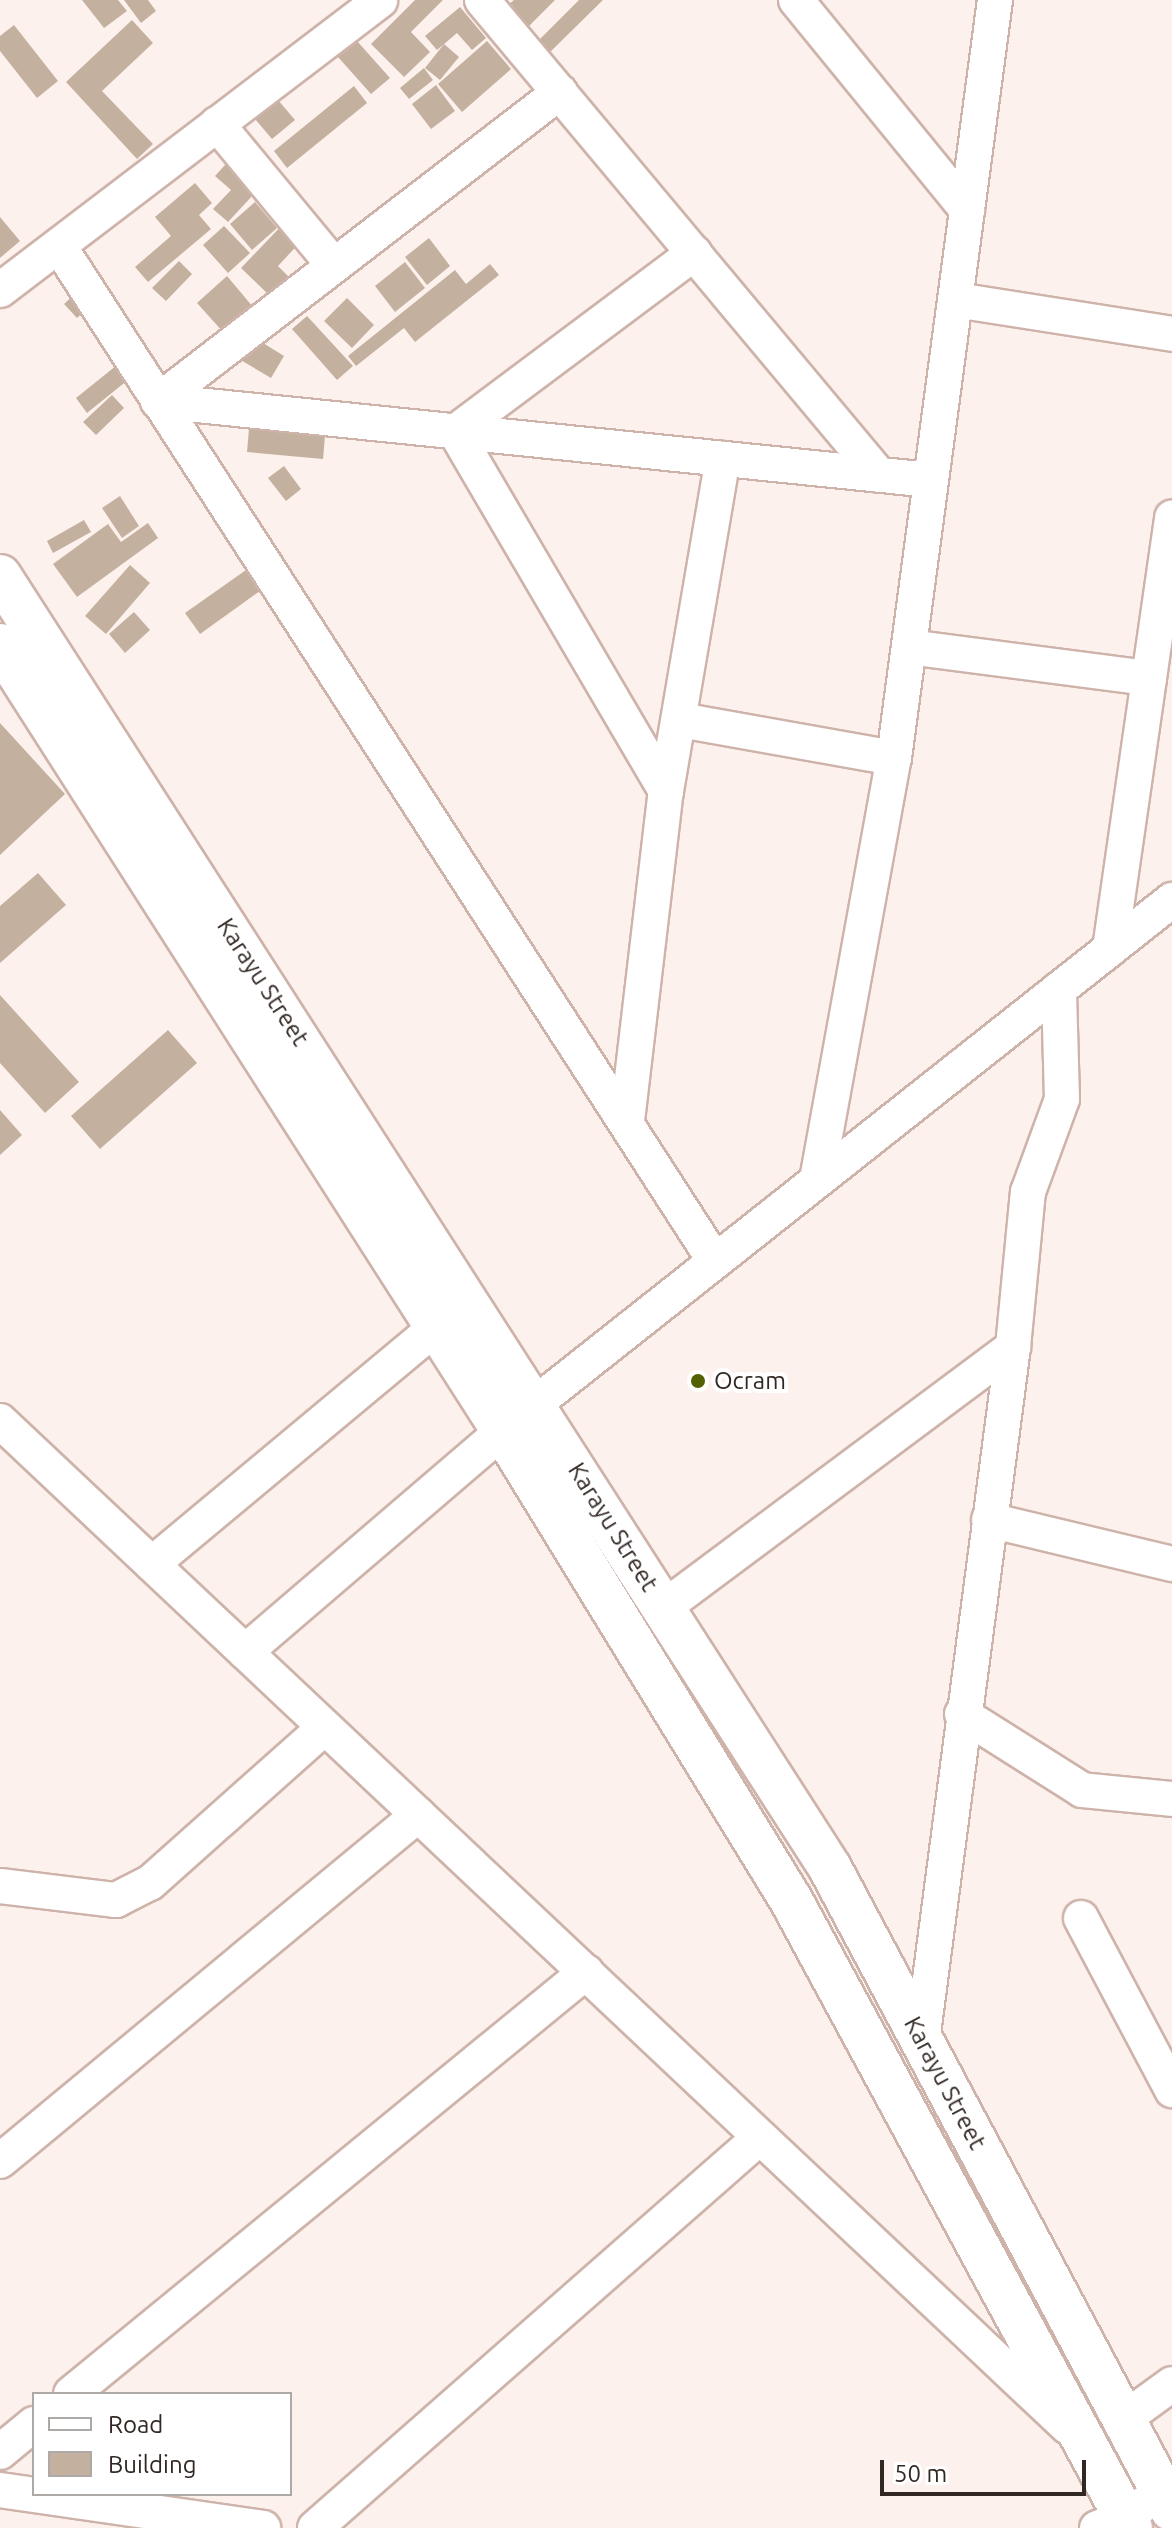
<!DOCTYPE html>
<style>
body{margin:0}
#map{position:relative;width:1172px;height:2528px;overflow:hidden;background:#fdf1ed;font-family:Ubuntu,sans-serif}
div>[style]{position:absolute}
.building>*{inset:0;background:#c4b09e}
.roads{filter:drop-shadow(2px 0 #ceb3aa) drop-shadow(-2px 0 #ceb3aa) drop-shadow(0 2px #ceb3aa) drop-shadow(0 -2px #ceb3aa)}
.minor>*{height:34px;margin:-17px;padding:0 17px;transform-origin:17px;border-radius:17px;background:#fff}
.major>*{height:42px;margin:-21px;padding:0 21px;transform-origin:21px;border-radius:21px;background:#fff}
.dots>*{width:22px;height:22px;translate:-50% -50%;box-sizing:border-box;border:4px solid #fff;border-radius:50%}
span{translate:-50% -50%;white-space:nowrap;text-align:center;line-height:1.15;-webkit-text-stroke:8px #fff;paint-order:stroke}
.street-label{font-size:24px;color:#312723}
.poi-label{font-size:24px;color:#312723}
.left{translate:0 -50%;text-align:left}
.legend{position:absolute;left:32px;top:2392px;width:260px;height:104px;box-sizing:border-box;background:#fff;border:2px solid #ada9a7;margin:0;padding:10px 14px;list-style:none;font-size:24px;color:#312723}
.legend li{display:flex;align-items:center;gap:16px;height:40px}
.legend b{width:40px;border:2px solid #ada9a7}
.scale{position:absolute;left:880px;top:2460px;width:206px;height:36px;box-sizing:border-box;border:4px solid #312723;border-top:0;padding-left:10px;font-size:24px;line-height:28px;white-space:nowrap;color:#312723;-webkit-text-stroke:6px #fff;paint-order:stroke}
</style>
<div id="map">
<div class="building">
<i style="clip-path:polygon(82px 0,118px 0,127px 11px,104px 28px)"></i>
<i style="clip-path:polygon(124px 0,148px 0,156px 11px,141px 23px)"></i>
<i style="clip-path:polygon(415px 0,443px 0,411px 32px,430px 52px,404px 77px,371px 44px)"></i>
<i style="clip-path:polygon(514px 0,555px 0,529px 26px,508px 5px)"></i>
<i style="clip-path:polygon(579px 0,603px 0,548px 54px,537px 42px)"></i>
<i style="clip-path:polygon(460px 7px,486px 38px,472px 50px,457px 33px,437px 50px,425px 36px)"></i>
<i style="clip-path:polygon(132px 20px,153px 43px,102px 91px,153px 144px,137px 159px,66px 82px)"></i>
<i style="clip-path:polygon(14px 25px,58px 81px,37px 98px,0 51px,0 36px)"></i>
<i style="clip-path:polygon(357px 41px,390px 78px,371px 94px,338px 57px)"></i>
<i style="clip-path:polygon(487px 41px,511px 69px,462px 112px,438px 84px)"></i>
<i style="clip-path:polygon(444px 44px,459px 57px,440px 80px,425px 68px)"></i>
<i style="clip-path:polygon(424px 68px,433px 80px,409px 99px,400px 88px)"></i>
<i style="clip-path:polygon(436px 85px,455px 111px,431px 129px,412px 104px)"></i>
<i style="clip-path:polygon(354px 86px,367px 103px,287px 168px,274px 151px)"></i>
<i style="clip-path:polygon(278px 100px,295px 120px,272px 139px,255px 119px)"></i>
<i style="clip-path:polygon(235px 154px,265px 182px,228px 222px,213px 209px,231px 190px,215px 176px)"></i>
<i style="clip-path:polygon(195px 183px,212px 203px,199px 215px,211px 229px,148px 282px,135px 267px,171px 236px,155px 217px)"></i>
<i style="clip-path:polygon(255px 202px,277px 228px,252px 250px,230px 224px)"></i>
<i style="clip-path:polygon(0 217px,20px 241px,0 258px)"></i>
<i style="clip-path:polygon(287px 220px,305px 237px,278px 266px,289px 277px,270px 296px,241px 268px)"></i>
<i style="clip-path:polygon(224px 226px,250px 253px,228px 273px,203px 245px)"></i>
<i style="clip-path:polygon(429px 238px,450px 266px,427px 285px,405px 257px)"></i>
<i style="clip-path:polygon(179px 261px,192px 274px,166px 301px,152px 288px)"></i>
<i style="clip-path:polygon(405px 262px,425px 288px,395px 312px,375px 286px)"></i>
<i style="clip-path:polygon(490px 264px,499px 275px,415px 342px,404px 328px,356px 366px,348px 356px,455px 270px,466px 284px)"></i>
<i style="clip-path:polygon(227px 276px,253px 307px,224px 333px,197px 303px)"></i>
<i style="clip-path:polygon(76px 293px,89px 307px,77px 318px,64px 304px)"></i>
<i style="clip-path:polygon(347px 298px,374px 325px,352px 348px,324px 321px)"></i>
<i style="clip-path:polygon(307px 316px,353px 366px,337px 380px,292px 329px)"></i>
<i style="clip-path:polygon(253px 337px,284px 356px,271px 378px,239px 359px)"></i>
<i style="clip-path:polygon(127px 357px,139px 371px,87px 413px,76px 398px)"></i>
<i style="clip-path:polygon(112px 395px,124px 408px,96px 435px,83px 422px)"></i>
<i style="clip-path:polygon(249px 429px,325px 436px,323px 459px,247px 452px)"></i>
<i style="clip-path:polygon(284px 466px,301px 489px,286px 501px,268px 478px)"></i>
<i style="clip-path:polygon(120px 496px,139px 526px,122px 538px,102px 508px)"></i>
<i style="clip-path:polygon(84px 520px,91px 532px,53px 553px,47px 541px)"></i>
<i style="clip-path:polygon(148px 523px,158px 538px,77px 597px,53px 564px,108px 524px,121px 542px)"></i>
<i style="clip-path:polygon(130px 565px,150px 583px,106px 634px,85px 616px)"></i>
<i style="clip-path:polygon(246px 570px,260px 591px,200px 634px,185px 613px)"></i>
<i style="clip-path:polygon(134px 612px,150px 630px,125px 653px,109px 634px)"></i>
<i style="clip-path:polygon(0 723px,65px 794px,0 855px)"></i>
<i style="clip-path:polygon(38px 873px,66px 905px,0 963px,0 906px)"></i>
<i style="clip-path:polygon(0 995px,79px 1082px,45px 1113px,0 1063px)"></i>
<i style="clip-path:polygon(168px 1030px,197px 1063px,100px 1149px,71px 1116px)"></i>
<i style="clip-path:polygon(0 1110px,22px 1135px,0 1155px)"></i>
</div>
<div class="roads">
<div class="minor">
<i style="left:482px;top:0;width:619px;rotate:50.11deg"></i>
<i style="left:796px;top:0;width:271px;rotate:50.8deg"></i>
<i style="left:217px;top:124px;width:182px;rotate:50.4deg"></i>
<i style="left:59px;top:246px;width:1209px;rotate:57.13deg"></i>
<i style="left:0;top:290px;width:478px;rotate:-37.3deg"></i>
<i style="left:956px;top:300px;width:219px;rotate:8.9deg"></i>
<i style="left:158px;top:401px;width:777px;rotate:5.84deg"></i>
<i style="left:158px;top:401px;width:507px;rotate:-37.55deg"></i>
<i style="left:909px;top:647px;width:242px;rotate:7.4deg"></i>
<i style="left:680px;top:720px;width:217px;rotate:10.1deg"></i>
<i style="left:666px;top:791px;width:416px;rotate:-120.4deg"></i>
<i style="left:455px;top:432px;width:299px;rotate:-36.8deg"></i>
<i style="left:1110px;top:949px;width:436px;rotate:-81.8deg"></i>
<i style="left:627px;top:1121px;width:332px;rotate:-83.3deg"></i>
<i style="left:666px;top:791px;width:337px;rotate:-80.3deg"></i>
<i style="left:817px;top:1180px;width:429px;rotate:-79.7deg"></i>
<i style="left:894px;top:758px;width:765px;rotate:-82.41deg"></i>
<i style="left:0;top:1421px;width:1467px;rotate:43.29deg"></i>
<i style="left:989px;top:1520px;width:188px;rotate:13.5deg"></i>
<i style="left:152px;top:1564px;width:370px;rotate:-39.8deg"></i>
<i style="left:663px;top:1608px;width:437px;rotate:-36.7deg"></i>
<i style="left:245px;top:1652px;width:383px;rotate:-40.6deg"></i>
<i style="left:536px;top:1403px;width:811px;rotate:-38.34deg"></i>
<i style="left:962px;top:1714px;width:142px;rotate:32.3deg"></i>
<i style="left:1082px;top:1790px;width:90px;rotate:5.7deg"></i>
<i style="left:0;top:1886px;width:117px;rotate:6.9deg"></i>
<i style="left:116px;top:1900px;width:38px;rotate:-27deg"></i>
<i style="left:150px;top:1883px;width:234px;rotate:-41.7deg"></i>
<i style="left:1081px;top:1918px;width:195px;rotate:62.1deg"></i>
<i style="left:922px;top:2041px;width:700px;rotate:-82.53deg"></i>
<i style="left:1013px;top:1347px;width:156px;rotate:-84.5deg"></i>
<i style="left:1028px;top:1192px;width:99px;rotate:-69.9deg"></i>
<i style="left:1062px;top:1099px;width:110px;rotate:-91.6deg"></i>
<i style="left:0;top:2161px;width:543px;rotate:-39.62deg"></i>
<i style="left:71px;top:2394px;width:666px;rotate:-39.33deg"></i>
<i style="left:1124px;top:2419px;width:59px;rotate:-36.1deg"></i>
<i style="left:0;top:2452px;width:44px;rotate:-39.5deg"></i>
<i style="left:0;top:2490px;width:266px;rotate:8.2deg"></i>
<i style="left:315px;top:2528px;width:592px;rotate:-41.3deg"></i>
<i style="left:1097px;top:2528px;width:31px;rotate:-21deg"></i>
<i style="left:1126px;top:2517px;width:44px;rotate:-35.8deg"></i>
</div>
<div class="major">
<i style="left:0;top:576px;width:1536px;rotate:57.28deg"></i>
<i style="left:830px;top:1868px;width:727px;rotate:61.96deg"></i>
<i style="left:0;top:645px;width:933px;rotate:57.38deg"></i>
<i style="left:503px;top:1431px;width:550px;rotate:58.45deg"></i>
<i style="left:791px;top:1900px;width:714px;rotate:61.57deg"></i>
</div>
</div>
<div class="dots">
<i style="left:698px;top:1381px;background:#556000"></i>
</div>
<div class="street-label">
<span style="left:263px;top:982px;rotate:57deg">Karayu Street</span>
<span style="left:613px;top:1527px;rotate:58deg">Karayu Street</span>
<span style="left:945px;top:2083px;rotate:62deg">Karayu Street</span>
</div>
<div class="poi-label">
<span class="left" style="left:714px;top:1381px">Ocram</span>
</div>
<ul class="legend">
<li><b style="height:10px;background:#fff"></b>Road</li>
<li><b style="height:22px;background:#c4b09e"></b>Building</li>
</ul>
<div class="scale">50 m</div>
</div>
